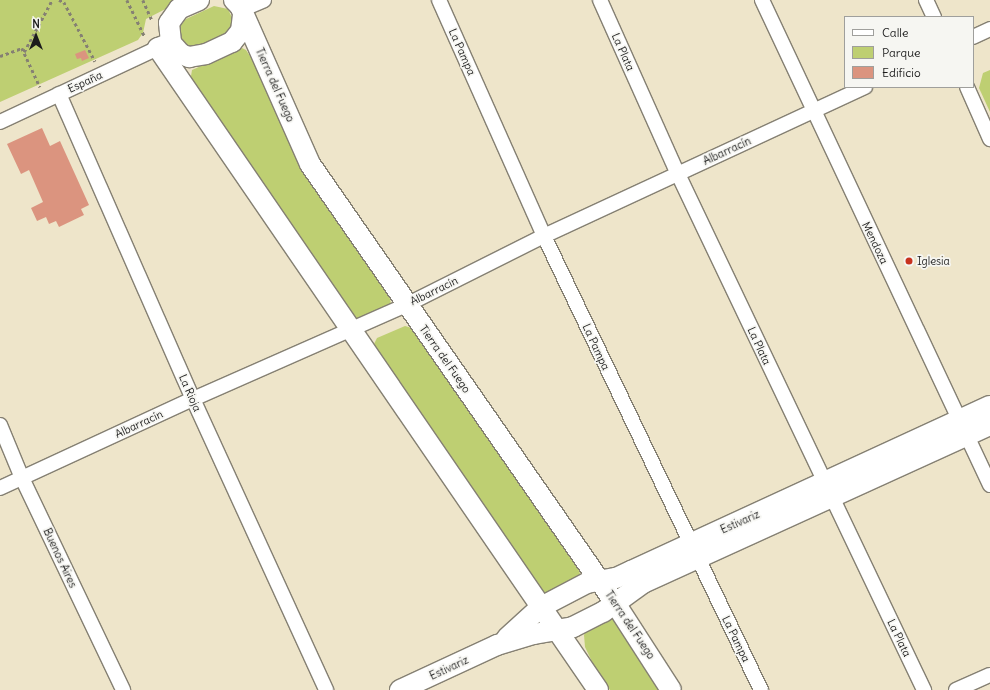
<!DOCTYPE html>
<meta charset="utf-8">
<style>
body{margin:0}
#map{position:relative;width:990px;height:690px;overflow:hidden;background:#eee5ca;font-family:Delius,sans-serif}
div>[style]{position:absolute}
.green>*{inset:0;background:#becf72}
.building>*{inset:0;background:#db947f}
.path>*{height:2.5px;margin-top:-1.25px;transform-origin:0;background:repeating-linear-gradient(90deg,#858073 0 3px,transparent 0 6px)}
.roads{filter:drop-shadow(1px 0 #858073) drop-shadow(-1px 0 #858073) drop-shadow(0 1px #858073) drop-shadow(0 -1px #858073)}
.street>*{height:14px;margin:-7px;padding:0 7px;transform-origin:7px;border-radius:7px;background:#fff}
.secondary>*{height:20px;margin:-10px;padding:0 10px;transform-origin:10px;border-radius:10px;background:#fff}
.dots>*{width:11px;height:11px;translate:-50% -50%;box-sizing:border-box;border:2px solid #f6f6f2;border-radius:50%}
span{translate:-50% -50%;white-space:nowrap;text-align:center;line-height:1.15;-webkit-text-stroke:3.5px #f6f6f2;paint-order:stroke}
.street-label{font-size:11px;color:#1c1c1c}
.poi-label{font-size:11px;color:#1c1c1c}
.left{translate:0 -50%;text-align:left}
.legend{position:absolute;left:844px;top:16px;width:130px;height:72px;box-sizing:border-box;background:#f6f6f2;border:1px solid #9f9f9c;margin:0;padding:5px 7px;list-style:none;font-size:12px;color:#1c1c1c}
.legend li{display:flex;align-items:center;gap:8px;height:20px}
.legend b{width:20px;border:1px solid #9f9f9c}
.north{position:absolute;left:16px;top:16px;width:40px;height:40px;-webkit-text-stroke:3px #f6f6f2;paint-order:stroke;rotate:0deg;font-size:11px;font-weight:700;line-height:16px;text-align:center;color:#1c1c1c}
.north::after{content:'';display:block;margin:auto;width:14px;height:18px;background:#1c1c1c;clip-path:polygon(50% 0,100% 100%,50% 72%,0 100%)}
</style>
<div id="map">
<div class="green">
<i style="clip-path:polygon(0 0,183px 0,146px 19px,143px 33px,138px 40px,0 102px)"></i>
<i style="clip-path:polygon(214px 6px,228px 9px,233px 20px,231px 27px,227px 33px,197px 47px,189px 47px,181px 38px,181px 25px,186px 19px)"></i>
<i style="clip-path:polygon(242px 48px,246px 50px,252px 59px,303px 170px,389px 294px,391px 304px,357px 321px,352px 318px,190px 82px,192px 70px)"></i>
<i style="clip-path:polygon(990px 70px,990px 112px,979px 88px,983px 73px)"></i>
<i style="clip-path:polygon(405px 326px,412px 328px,576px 561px,580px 574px,579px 586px,547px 594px,538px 588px,376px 353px,374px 344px,377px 338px)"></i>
<i style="clip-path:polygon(610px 617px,617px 619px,661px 690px,610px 690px,596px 670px,585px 647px,584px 635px,588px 625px)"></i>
</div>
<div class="building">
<i style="clip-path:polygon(85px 50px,89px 58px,82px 61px,81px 58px,77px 59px,75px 54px)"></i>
<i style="clip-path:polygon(42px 128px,50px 146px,60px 141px,89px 205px,81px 209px,84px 215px,59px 227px,56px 221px,49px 224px,46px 217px,37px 221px,31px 208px,43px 202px,29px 170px,21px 174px,7px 144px)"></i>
</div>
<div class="path">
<i style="left:59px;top:0;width:5px;rotate:22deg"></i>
<i style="left:64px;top:2px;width:67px;rotate:62.3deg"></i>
<i style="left:127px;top:0;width:41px;rotate:64.1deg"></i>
<i style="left:143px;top:0;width:22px;rotate:66deg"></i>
<i style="left:24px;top:52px;width:59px;rotate:-61.7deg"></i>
<i style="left:0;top:56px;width:23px;rotate:-20deg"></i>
<i style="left:22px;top:48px;width:43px;rotate:65.2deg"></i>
</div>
<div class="roads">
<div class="street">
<i style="left:439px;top:0;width:258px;rotate:66deg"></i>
<i style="left:544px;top:236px;width:503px;rotate:64.45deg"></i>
<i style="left:600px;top:0;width:191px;rotate:65.9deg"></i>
<i style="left:678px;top:174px;width:572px;rotate:64.51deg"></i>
<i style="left:762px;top:0;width:536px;rotate:64.82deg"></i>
<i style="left:926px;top:0;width:19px;rotate:65deg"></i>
<i style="left:241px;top:10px;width:25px;rotate:-23deg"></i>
<i style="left:973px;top:37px;width:19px;rotate:-25deg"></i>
<i style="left:967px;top:87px;width:57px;rotate:66.1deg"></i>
<i style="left:59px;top:94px;width:333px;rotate:66.3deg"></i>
<i style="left:193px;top:399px;width:320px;rotate:65.4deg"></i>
<i style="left:0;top:122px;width:174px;rotate:-25.1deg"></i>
<i style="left:0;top:425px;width:57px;rotate:67.5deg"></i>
<i style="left:22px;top:478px;width:235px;rotate:64.5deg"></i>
<i style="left:0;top:488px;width:213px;rotate:-24.8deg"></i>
<i style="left:193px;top:399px;width:235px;rotate:-23.8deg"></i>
<i style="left:408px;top:304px;width:152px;rotate:-26.6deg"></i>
<i style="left:544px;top:236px;width:354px;rotate:-24.9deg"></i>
<i style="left:956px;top:690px;width:37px;rotate:-24deg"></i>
</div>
<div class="secondary">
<i style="left:199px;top:0;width:22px;rotate:156deg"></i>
<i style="left:179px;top:9px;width:17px;rotate:126deg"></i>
<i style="left:169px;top:23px;width:20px;rotate:84deg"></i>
<i style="left:171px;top:43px;width:15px;rotate:48deg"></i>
<i style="left:181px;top:54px;width:9px;rotate:21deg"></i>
<i style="left:189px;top:57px;width:17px;rotate:-10deg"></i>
<i style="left:206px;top:54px;width:29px;rotate:-25deg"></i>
<i style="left:232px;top:42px;width:14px;rotate:-51deg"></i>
<i style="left:241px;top:31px;width:17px;rotate:-83deg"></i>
<i style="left:234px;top:0;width:8px;rotate:45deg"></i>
<i style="left:240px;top:6px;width:173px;rotate:66.1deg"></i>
<i style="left:310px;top:164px;width:535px;rotate:55.21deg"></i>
<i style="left:615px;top:603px;width:103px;rotate:57.2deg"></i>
<i style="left:171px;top:43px;width:14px;rotate:159deg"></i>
<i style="left:158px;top:48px;width:778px;rotate:55.57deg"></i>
<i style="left:507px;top:638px;width:46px;rotate:-42.4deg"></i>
<i style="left:541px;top:607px;width:52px;rotate:-27.6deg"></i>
<i style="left:587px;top:583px;width:29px;rotate:-10deg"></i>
<i style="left:616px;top:578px;width:17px;rotate:-25deg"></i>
<i style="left:631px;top:571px;width:395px;rotate:-24.7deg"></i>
<i style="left:400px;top:690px;width:107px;rotate:-24.9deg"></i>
<i style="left:497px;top:645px;width:39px;rotate:-17deg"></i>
<i style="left:534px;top:634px;width:40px;rotate:-10deg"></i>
<i style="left:573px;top:627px;width:34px;rotate:-27deg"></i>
<i style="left:603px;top:612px;width:49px;rotate:-35.9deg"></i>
<i style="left:643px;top:583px;width:381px;rotate:-24.5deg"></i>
</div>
</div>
<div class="dots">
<i style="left:909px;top:261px;background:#c8321e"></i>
</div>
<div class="street-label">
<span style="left:462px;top:52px;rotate:66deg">La Pampa</span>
<span style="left:623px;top:52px;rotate:66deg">La Plata</span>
<span style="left:85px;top:82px;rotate:-25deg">España</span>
<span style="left:275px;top:85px;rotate:66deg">Tierra del Fuego</span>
<span style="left:727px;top:151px;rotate:-25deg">Albarracín</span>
<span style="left:875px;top:243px;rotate:64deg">Mendoza</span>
<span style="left:434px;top:291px;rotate:-26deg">Albarracín</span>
<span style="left:759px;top:346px;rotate:65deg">La Plata</span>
<span style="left:596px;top:347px;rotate:65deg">La Pampa</span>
<span style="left:445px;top:359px;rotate:55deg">Tierra del Fuego</span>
<span style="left:190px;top:393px;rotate:66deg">La Rioja</span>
<span style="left:139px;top:424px;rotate:-25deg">Albarracín</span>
<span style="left:740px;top:522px;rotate:-24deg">Estivariz</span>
<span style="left:60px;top:558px;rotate:65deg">Buenos Aires</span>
<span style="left:630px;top:625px;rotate:56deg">Tierra del Fuego</span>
<span style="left:899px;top:638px;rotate:64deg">La Plata</span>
<span style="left:736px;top:639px;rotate:64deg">La Pampa</span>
<span style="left:449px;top:668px;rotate:-25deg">Estivariz</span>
</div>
<div class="poi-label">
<span class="left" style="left:917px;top:261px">Iglesia</span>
</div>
<ul class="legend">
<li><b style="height:5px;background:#fff"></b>Calle</li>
<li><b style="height:11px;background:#becf72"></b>Parque</li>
<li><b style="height:11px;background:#db947f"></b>Edificio</li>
</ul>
<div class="north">N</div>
</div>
